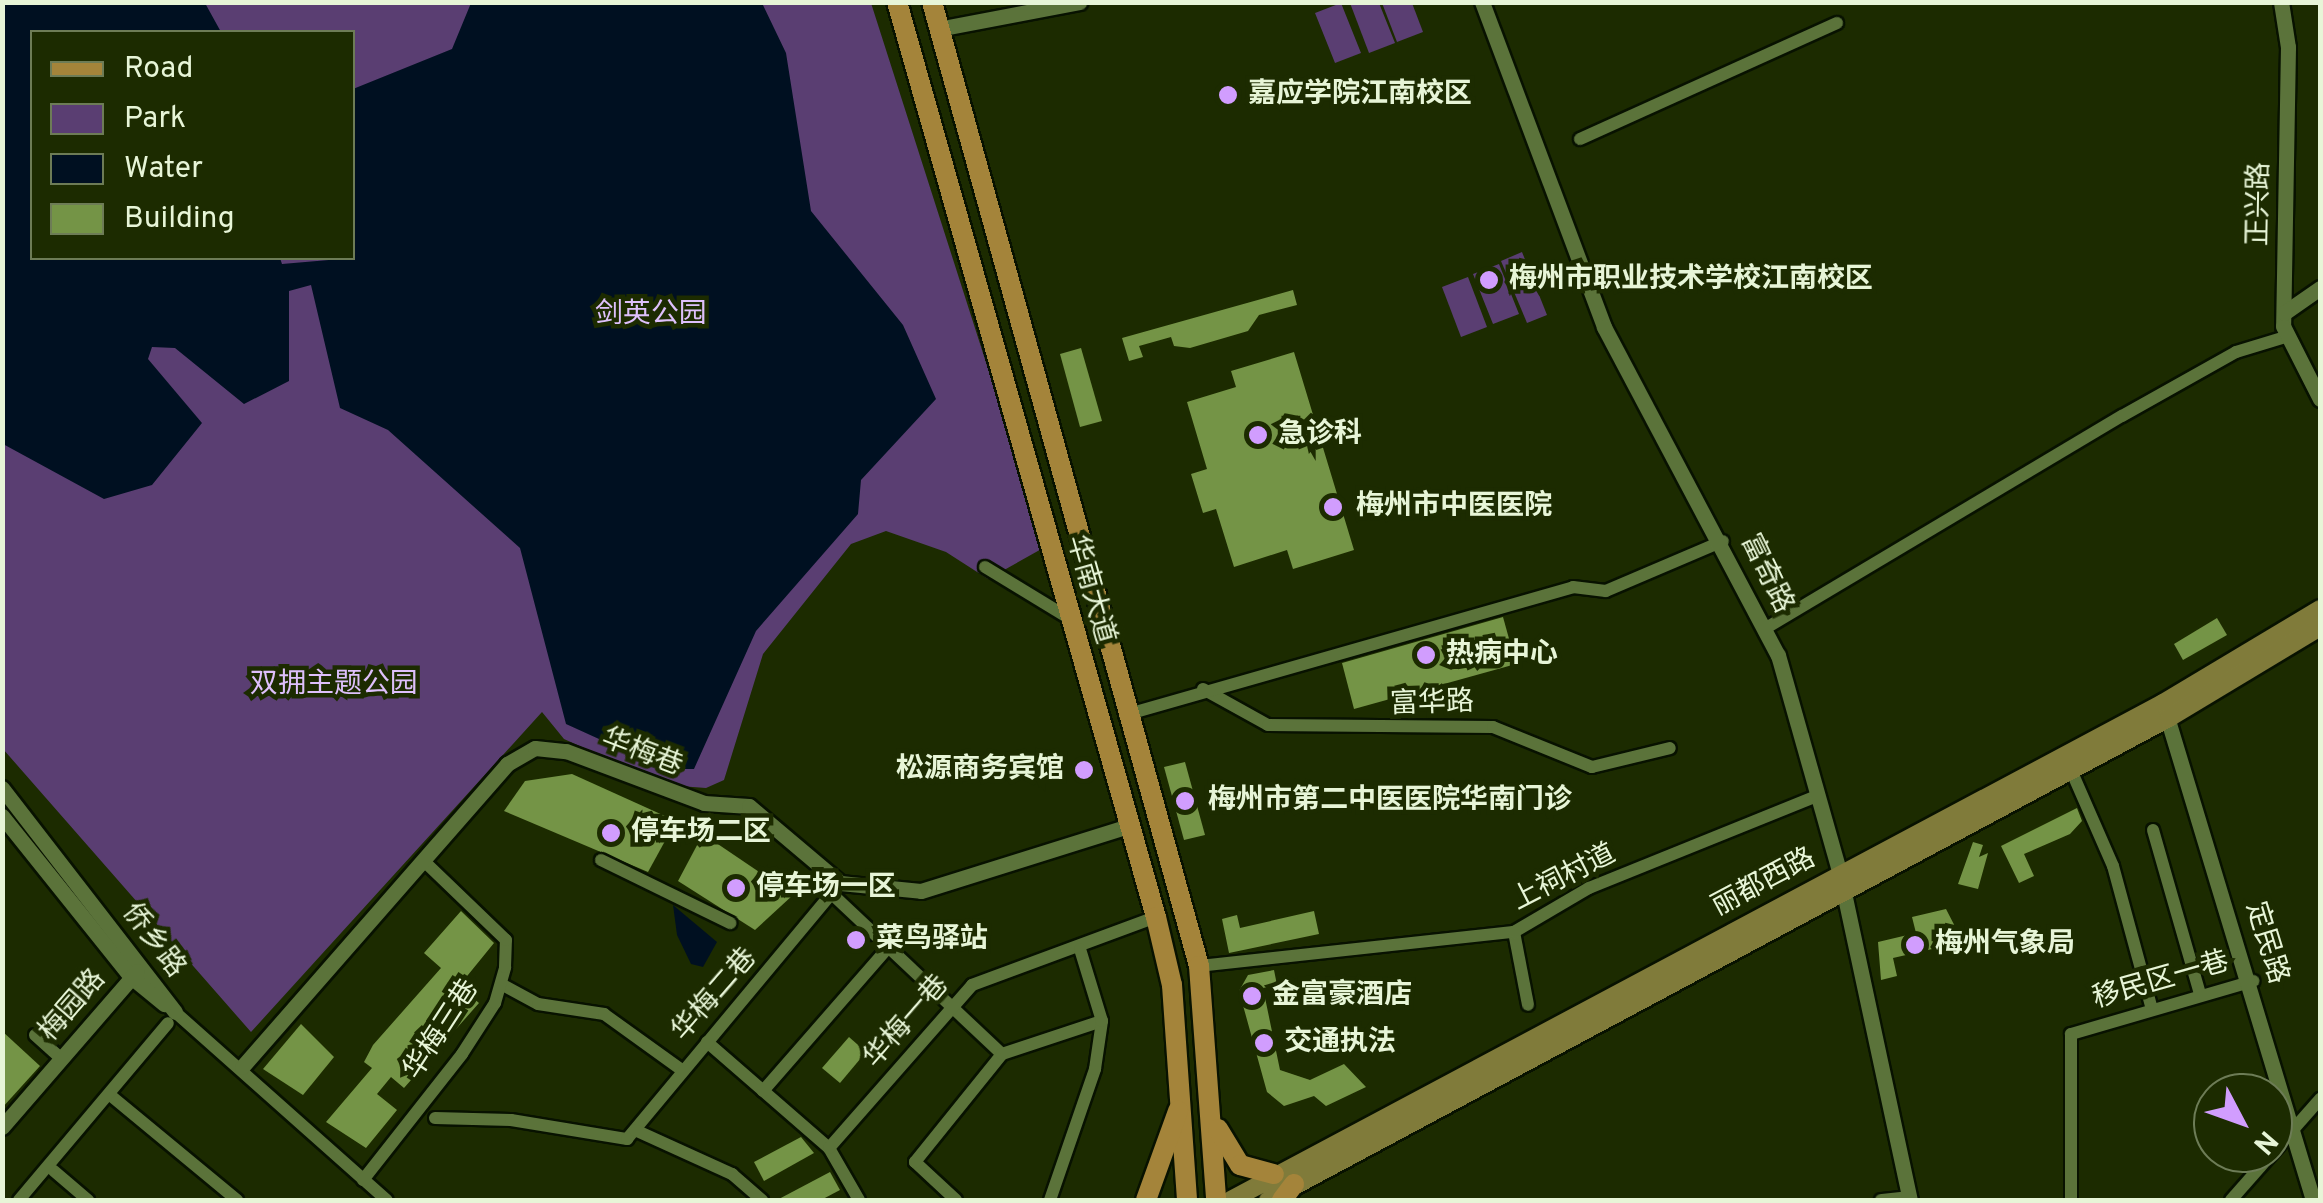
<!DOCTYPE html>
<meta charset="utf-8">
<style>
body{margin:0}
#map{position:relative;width:2323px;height:1203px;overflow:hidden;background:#1c2b00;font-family:Overpass,"Noto Sans SC",sans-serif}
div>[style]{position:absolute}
.green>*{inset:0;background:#5a3e72}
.water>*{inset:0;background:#001021}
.building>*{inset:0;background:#749446}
.roads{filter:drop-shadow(2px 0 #081200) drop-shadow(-2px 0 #081200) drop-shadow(0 2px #081200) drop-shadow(0 -2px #081200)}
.minor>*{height:12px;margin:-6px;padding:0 6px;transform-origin:6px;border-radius:6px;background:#5b733a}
.tertiary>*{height:15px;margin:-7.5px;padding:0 7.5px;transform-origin:7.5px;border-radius:7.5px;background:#5b733a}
.secondary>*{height:18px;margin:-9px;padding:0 9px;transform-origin:9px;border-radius:9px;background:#807b3a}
.primary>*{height:20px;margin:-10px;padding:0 10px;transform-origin:10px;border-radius:10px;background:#a4843a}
.dots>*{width:28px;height:28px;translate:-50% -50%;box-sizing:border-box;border:5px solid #1c2b00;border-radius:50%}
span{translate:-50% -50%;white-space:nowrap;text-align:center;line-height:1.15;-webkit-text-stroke:9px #1c2b00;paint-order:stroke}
.poi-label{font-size:28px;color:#e7f5d7;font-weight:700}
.left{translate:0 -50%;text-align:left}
.right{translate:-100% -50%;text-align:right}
.street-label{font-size:28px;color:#e7f5d7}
.park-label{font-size:28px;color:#dec0fb}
.frame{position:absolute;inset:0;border:5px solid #e7f5d7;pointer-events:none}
.legend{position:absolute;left:30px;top:30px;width:325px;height:230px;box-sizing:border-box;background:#1c2b00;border:2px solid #6d7c56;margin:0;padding:12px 18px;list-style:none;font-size:30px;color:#e7f5d7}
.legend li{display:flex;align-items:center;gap:20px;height:50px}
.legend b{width:50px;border:2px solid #6d7c56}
.north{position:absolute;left:2193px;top:1073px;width:100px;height:100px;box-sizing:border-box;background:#1c2b00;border:2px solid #6d7c56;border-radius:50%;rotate:131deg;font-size:28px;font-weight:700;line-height:40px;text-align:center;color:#e7f5d7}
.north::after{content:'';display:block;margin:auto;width:35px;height:45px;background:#d19dfe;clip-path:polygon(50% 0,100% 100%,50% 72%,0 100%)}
</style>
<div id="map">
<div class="green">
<i style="clip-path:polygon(evenodd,2px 3px,871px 3px,1045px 547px,988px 579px,946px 552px,886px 531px,851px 544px,763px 654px,724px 780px,706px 788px,666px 785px,564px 739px,542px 712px,251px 1032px,3px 749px,2px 3px,32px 32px,352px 32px,352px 258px,32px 258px,32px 32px)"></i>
<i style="clip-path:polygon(1341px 3px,1361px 53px,1335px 63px,1315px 13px)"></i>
<i style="clip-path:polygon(1350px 3px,1379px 3px,1395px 43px,1369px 53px)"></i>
<i style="clip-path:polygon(1382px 3px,1412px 3px,1423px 32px,1397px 42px)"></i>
<i style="clip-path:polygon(1522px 252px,1547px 315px,1527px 323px,1501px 261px)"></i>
<i style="clip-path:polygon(1499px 264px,1519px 314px,1493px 324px,1473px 274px)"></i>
<i style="clip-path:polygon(1468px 277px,1487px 327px,1461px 337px,1442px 287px)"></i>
</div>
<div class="water">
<i style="clip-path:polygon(2px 3px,205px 3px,221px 32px,32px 32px,32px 258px,280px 258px,282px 264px,352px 258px,353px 89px,452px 49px,471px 3px,762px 3px,786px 53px,811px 211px,903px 325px,936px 399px,861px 480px,858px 514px,756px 631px,694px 769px,665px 769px,566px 724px,520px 548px,388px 430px,340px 408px,311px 285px,289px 291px,289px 381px,244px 404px,175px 348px,152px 347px,148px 359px,202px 423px,152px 485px,104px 499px,3px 444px)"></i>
<i style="clip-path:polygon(673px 905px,717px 942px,703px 967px,691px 964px,677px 935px)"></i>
</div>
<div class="building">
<i style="clip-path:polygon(1293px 290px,1297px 305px,1259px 315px,1248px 331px,1190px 348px,1174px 346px,1171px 337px,1139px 346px,1143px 357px,1129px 361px,1122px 338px)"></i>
<i style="clip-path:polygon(1081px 348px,1102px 421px,1080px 427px,1060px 354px)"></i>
<i style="clip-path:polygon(1294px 352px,1354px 550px,1293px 569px,1287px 550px,1234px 567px,1216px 509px,1203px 513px,1191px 474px,1207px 469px,1187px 402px,1236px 387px,1231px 371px)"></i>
<i style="clip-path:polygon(1503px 617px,1516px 664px,1354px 709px,1342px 663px)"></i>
<i style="clip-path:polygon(2217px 618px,2227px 635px,2183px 660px,2174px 644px)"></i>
<i style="clip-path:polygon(1185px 762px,1205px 835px,1184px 840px,1164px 767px)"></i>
<i style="clip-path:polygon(572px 774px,676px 821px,648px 872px,504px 811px,525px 781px)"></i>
<i style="clip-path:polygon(2077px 808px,2082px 821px,2070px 834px,2024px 854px,2034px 876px,2019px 883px,2001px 846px)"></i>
<i style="clip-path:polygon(703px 834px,793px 895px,755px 930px,678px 881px)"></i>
<i style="clip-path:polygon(1973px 842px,1983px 845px,1979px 857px,1988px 853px,1978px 889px,1958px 884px)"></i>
<i style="clip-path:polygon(1946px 909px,1963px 942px,1893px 958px,1897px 976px,1881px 980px,1878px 942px,1916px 933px,1912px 917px)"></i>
<i style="clip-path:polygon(461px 911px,494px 943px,459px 986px,479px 1003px,404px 1088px,391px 1077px,377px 1094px,397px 1110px,366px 1148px,326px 1122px,372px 1068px,364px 1062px,373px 1045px,441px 968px,424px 953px)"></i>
<i style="clip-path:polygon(1314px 911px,1319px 934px,1229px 953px,1222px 919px,1237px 915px,1240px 928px)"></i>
<i style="clip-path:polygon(1274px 970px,1277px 985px,1263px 988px,1280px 1070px,1310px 1080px,1344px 1064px,1366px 1087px,1326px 1106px,1314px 1096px,1284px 1106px,1267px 1092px,1239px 991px,1248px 975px)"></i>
<i style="clip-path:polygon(301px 1024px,334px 1057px,303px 1095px,263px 1069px)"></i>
<i style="clip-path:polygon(2px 1031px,40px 1066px,2px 1108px)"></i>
<i style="clip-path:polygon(849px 1037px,866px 1052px,840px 1083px,822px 1068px)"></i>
<i style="clip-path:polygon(801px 1137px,814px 1153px,764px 1181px,754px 1162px)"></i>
<i style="clip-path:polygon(830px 1172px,840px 1190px,821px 1200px,777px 1200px)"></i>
</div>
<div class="roads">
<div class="minor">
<i style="left:1580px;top:139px;width:282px;rotate:-24.3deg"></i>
<i style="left:985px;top:567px;width:98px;rotate:31.3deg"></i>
<i style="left:1766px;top:628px;width:414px;rotate:-30.8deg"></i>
<i style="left:2122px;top:416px;width:131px;rotate:-29.3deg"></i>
<i style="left:2236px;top:352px;width:55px;rotate:-16.8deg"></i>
<i style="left:1203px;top:689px;width:74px;rotate:29deg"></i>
<i style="left:1268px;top:725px;width:225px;rotate:0.5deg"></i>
<i style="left:1493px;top:727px;width:107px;rotate:22deg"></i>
<i style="left:1592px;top:767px;width:80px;rotate:-13.7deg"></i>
<i style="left:1125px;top:715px;width:466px;rotate:-15.9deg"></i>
<i style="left:1573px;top:587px;width:33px;rotate:7deg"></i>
<i style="left:1606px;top:591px;width:127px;rotate:-23.1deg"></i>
<i style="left:2071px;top:770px;width:105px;rotate:66.4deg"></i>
<i style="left:2113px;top:866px;width:145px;rotate:74.8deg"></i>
<i style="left:2153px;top:830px;width:171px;rotate:74deg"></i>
<i style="left:601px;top:860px;width:144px;rotate:26deg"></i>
<i style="left:833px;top:895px;width:232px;rotate:43.3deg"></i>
<i style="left:1514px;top:932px;width:74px;rotate:79.1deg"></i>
<i style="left:1199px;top:966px;width:317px;rotate:-6.2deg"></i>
<i style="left:1514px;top:932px;width:87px;rotate:-30.4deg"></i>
<i style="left:1589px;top:888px;width:248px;rotate:-22deg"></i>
<i style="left:501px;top:984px;width:42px;rotate:28.4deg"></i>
<i style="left:538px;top:1004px;width:67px;rotate:8.6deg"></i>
<i style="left:604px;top:1014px;width:97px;rotate:35.8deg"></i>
<i style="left:175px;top:1012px;width:283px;rotate:41.6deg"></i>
<i style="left:35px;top:1035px;width:31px;rotate:42deg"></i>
<i style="left:707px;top:1042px;width:162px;rotate:41deg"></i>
<i style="left:829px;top:1148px;width:60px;rotate:60deg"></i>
<i style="left:763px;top:1091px;width:189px;rotate:-48.9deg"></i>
<i style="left:110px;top:1095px;width:165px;rotate:39.6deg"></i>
<i style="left:435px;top:1118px;width:76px;rotate:1.5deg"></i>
<i style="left:511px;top:1120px;width:118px;rotate:9.3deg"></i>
<i style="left:627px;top:1139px;width:333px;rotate:-50.2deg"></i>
<i style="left:635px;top:1130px;width:107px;rotate:24.4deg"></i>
<i style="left:732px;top:1174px;width:40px;rotate:41deg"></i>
<i style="left:829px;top:1148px;width:217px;rotate:-48.7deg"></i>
<i style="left:972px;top:985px;width:196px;rotate:-20.3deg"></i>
<i style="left:54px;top:1171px;width:45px;rotate:40.5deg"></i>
<i style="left:363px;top:1180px;width:160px;rotate:-51.8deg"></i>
<i style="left:462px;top:1054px;width:61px;rotate:-57.1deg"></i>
<i style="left:495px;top:1003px;width:37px;rotate:-74deg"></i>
<i style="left:505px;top:967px;width:27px;rotate:-88deg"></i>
<i style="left:506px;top:940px;width:114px;rotate:-136.1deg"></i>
<i style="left:19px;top:1200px;width:231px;rotate:-49.9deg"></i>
<i style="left:956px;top:1200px;width:56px;rotate:-137.2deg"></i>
<i style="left:915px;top:1162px;width:139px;rotate:-51.1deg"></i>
<i style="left:1002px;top:1054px;width:105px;rotate:-18.3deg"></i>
<i style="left:1050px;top:1200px;width:139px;rotate:-71deg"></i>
<i style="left:1095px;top:1069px;width:49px;rotate:-81.7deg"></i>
<i style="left:1102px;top:1021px;width:75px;rotate:-107deg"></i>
<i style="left:1881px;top:1200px;width:28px;rotate:-6deg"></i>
<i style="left:2071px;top:1200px;width:166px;rotate:-90deg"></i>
<i style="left:2071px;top:1034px;width:190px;rotate:-16.2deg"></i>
<i style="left:2231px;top:1200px;width:135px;rotate:-48.6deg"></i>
</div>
<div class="tertiary">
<i style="left:1482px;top:2px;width:347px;rotate:69.4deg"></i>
<i style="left:1604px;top:327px;width:371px;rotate:62.1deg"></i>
<i style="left:1778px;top:655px;width:228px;rotate:74.2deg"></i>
<i style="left:1840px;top:874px;width:333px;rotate:77.9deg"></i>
<i style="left:2281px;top:2px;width:46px;rotate:81.2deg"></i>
<i style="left:2288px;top:47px;width:279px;rotate:91deg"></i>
<i style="left:2283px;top:326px;width:82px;rotate:63.1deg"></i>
<i style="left:938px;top:29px;width:144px;rotate:-10.8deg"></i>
<i style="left:2284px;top:313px;width:44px;rotate:-34.8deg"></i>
<i style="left:2164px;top:707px;width:515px;rotate:73.18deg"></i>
<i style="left:2px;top:788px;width:283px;rotate:52.3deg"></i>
<i style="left:2px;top:816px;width:206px;rotate:51.3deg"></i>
<i style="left:131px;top:977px;width:43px;rotate:39.3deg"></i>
<i style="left:242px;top:1067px;width:403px;rotate:-48.8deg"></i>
<i style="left:507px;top:764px;width:32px;rotate:-30deg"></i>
<i style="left:535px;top:748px;width:31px;rotate:6deg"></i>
<i style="left:566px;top:751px;width:147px;rotate:20.6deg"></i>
<i style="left:704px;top:803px;width:45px;rotate:3.8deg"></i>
<i style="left:749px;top:806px;width:119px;rotate:40.2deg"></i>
<i style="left:840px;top:883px;width:81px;rotate:5.6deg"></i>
<i style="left:921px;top:891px;width:217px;rotate:-17.4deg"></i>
<i style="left:2px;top:1127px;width:206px;rotate:-49.1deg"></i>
</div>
<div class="secondary">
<i style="left:1231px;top:1200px;width:1056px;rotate:-28.07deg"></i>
<i style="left:2163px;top:703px;width:183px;rotate:-30.9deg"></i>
<i style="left:1268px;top:1200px;width:1022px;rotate:-28.15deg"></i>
<i style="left:2169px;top:718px;width:176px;rotate:-31.1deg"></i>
</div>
<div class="primary">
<i style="left:897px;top:2px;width:951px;rotate:74.2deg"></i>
<i style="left:1156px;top:917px;width:70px;rotate:76.8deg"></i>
<i style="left:1172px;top:985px;width:216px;rotate:86deg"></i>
<i style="left:932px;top:2px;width:1000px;rotate:74.52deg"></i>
<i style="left:1199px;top:966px;width:235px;rotate:85.8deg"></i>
<i style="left:1218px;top:1129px;width:42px;rotate:58.6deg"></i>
<i style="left:1240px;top:1165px;width:35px;rotate:15deg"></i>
<i style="left:1146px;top:1200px;width:95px;rotate:-70.2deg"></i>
<i style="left:1282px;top:1200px;width:20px;rotate:-53deg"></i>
</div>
</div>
<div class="dots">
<i style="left:1228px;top:95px;background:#d19dfe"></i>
<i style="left:1489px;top:280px;background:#d19dfe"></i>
<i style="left:1258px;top:435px;background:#d19dfe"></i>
<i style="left:1333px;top:507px;background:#d19dfe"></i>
<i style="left:1426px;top:655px;background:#d19dfe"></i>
<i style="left:1084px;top:770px;background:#d19dfe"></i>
<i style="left:1185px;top:801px;background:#d19dfe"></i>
<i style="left:611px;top:833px;background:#d19dfe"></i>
<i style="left:736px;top:888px;background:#d19dfe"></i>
<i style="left:856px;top:940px;background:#d19dfe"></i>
<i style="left:1915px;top:945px;background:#d19dfe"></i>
<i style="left:1252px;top:996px;background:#d19dfe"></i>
<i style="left:1264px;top:1043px;background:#d19dfe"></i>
</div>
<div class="poi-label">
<span class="left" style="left:1248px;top:95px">嘉应学院江南校区</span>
<span class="left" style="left:1509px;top:280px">梅州市职业技术学校江南校区</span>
<span class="left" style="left:1278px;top:435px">急诊科</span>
<span class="left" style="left:1356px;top:507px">梅州市中医医院</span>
<span class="left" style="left:1446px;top:655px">热病中心</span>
<span class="right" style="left:1064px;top:770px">松源商务宾馆</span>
<span class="left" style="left:1208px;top:801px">梅州市第二中医医院华南门诊</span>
<span class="left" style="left:631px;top:833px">停车场二区</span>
<span class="left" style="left:756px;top:888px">停车场一区</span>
<span class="left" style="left:876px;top:940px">菜鸟驿站</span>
<span class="left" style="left:1935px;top:945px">梅州气象局</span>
<span class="left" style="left:1272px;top:996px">金富豪酒店</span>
<span class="left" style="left:1284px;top:1043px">交通执法</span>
</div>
<div class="street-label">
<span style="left:2260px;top:204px;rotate:-89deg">正兴路</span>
<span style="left:1766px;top:574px;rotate:64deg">富奇路</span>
<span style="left:1090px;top:590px;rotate:74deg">华南大道</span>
<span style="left:1432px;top:704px;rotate:-2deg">富华路</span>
<span style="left:642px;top:753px;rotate:21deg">华梅巷</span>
<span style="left:1564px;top:878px;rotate:-27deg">上祠村道</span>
<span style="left:1764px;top:883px;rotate:-28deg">丽都西路</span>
<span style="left:153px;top:941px;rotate:53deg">侨乡路</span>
<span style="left:2266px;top:943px;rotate:73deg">定民路</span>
<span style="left:2161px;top:981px;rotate:-16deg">移民区一巷</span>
<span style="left:715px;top:995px;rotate:-49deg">华梅二巷</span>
<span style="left:73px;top:1006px;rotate:-49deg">梅园路</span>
<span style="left:907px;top:1022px;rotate:-49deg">华梅一巷</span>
<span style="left:442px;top:1030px;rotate:-57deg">华梅三巷</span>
</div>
<div class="park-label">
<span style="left:651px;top:315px">剑英公园</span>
<span style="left:334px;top:685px">双拥主题公园</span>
</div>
<div class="frame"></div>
<ul class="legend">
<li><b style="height:12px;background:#a4843a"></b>Road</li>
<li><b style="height:28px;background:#5a3e72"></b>Park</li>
<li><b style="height:28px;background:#001021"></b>Water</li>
<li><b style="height:28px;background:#749446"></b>Building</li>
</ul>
<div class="north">N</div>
</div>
